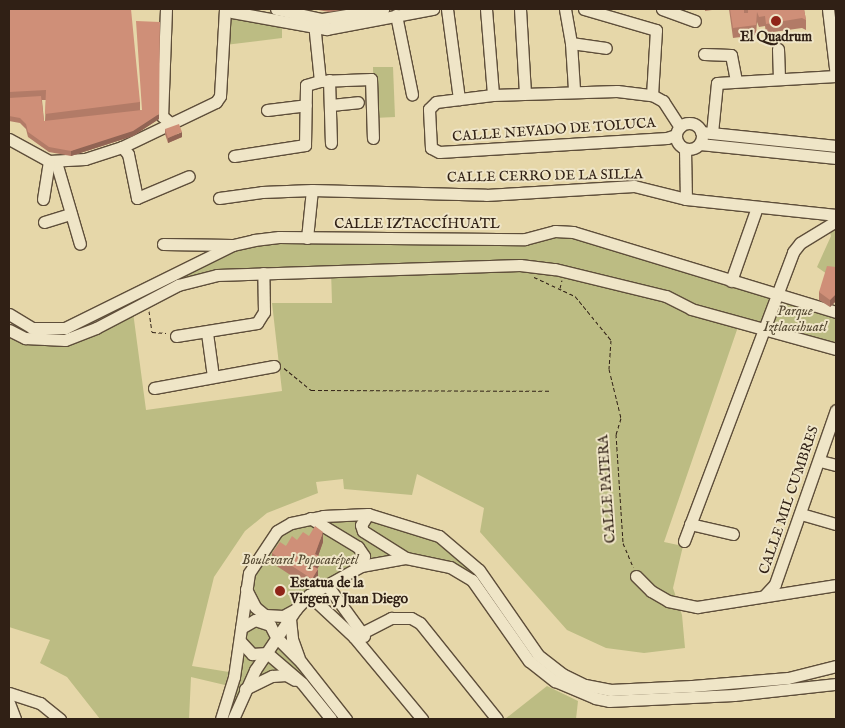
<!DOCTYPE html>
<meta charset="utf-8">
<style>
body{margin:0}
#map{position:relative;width:845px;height:728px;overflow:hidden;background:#e6d7a9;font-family:"IM FELL English",serif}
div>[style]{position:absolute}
.green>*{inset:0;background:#bcbc83}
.path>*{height:1px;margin-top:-0.5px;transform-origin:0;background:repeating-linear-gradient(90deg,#302015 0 4px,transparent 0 6.5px)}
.roads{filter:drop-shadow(1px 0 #5e4e3a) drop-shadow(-1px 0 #5e4e3a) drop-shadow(0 1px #5e4e3a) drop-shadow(0 -1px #5e4e3a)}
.minor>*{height:11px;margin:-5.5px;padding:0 5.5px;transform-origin:5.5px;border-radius:5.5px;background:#efe5c7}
.minor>.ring{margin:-5.5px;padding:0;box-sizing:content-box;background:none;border:11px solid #efe5c7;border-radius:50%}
.wall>*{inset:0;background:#b27b67}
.shaded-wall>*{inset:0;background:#916454}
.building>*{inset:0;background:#cf8f78}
.dots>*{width:14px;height:14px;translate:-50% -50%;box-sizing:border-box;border:2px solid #efe5c7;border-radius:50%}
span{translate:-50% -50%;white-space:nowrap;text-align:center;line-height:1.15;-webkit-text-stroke:4px #efe5c7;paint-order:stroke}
.poi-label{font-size:14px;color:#302015;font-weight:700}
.left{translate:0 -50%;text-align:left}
.street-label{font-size:14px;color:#302015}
.park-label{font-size:14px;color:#534730;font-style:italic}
.frame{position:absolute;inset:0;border:10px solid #302015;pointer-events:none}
</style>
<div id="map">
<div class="green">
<i style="clip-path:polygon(226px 13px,282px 27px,282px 38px,225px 45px)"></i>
<i style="clip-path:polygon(373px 67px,393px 67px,395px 117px,374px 118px)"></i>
<i style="clip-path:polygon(836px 221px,836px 274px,827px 274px,817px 267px,831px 236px,828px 227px)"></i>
<i style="clip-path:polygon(563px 235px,769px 298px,761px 326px,740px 321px,664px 542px,683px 546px,673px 588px,682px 615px,685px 648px,644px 653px,606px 648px,567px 630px,480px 532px,484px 508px,417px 474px,412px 495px,344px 489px,343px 479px,316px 482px,318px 493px,267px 513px,245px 531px,214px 577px,192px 666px,229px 672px,225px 685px,191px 677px,189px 719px,100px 719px,67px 677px,40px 663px,50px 640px,9px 627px,9px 333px,76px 342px,133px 312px,146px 410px,282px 391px,272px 303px,332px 303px,331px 270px,184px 279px,183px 276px,236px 250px,265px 244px,528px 243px)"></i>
<i style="clip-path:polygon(779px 295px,836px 312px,836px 349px,764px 330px)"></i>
<i style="clip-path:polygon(368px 514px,439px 536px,490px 589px,406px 558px,346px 569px,295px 611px,293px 646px,338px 711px,327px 713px,286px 675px,255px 681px,230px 713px,249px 574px,291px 523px)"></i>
<i style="clip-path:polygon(547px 686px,578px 701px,576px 719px,505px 719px)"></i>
</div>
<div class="path">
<i style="left:534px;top:277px;width:45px;rotate:24.9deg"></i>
<i style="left:575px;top:296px;width:57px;rotate:50.7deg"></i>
<i style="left:611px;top:340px;width:29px;rotate:94deg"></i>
<i style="left:609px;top:369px;width:50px;rotate:76.2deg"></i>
<i style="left:621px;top:418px;width:17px;rotate:107deg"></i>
<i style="left:616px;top:434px;width:109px;rotate:86.3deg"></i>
<i style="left:623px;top:543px;width:26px;rotate:67deg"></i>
<i style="left:560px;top:288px;width:8px;rotate:-76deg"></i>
<i style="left:149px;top:311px;width:21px;rotate:82deg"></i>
<i style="left:152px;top:332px;width:14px;rotate:4deg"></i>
<i style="left:284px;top:368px;width:35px;rotate:39deg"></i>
<i style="left:311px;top:390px;width:239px;rotate:0.2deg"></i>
</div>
<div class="roads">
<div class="minor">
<i style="left:166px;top:9px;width:107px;rotate:92.1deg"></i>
<i style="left:162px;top:116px;width:11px;rotate:41deg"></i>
<i style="left:276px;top:9px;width:47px;rotate:12.3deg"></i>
<i style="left:322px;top:19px;width:62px;rotate:-9.3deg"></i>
<i style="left:447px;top:9px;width:91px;rotate:82.4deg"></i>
<i style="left:486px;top:9px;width:86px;rotate:85.3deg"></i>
<i style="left:520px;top:9px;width:83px;rotate:86.6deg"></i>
<i style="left:565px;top:9px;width:35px;rotate:80deg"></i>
<i style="left:571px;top:43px;width:47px;rotate:86.3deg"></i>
<i style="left:584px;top:9px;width:75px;rotate:16.3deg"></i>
<i style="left:656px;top:30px;width:65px;rotate:93.5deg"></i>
<i style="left:662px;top:9px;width:35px;rotate:20deg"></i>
<i style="left:828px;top:9px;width:67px;rotate:83.2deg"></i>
<i style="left:232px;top:12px;width:96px;rotate:10.3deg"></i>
<i style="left:326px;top:29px;width:109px;rotate:-10.6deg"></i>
<i style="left:396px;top:15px;width:81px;rotate:78.6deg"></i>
<i style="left:314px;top:23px;width:58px;rotate:84.1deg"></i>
<i style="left:571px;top:43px;width:35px;rotate:8deg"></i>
<i style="left:778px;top:49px;width:29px;rotate:88deg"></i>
<i style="left:704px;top:54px;width:27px;rotate:2deg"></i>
<i style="left:731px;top:55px;width:25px;rotate:79deg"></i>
<i style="left:329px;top:80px;width:63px;rotate:88.2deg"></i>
<i style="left:331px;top:105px;width:27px;rotate:-6deg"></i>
<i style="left:267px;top:110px;width:39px;rotate:-7deg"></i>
<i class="ring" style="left:676px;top:123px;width:15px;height:15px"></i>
<i style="left:701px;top:132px;width:136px;rotate:5.9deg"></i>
<i style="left:712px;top:133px;width:50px;rotate:-84.3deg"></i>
<i style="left:717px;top:83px;width:119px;rotate:-3.4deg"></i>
<i style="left:676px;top:135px;width:9px;rotate:162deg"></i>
<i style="left:667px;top:138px;width:228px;rotate:176.5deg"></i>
<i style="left:439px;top:152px;width:9px;rotate:-153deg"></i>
<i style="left:431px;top:148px;width:39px;rotate:-93deg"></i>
<i style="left:429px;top:109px;width:10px;rotate:-45deg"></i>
<i style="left:436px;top:102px;width:57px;rotate:-7deg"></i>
<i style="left:493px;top:95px;width:124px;rotate:-1.8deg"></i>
<i style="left:617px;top:91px;width:35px;rotate:7deg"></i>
<i style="left:652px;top:95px;width:13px;rotate:29deg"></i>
<i style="left:663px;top:101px;width:31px;rotate:57deg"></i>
<i style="left:9px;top:139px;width:46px;rotate:28.8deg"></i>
<i style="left:49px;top:161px;width:36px;rotate:-3deg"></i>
<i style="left:85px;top:159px;width:39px;rotate:-18deg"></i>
<i style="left:122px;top:147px;width:104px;rotate:-25.6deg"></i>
<i style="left:216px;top:102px;width:7px;rotate:-56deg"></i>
<i style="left:220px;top:96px;width:87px;rotate:-86.7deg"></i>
<i style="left:700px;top:144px;width:137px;rotate:5.9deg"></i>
<i style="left:122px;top:147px;width:9px;rotate:49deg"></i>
<i style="left:128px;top:154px;width:45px;rotate:78.4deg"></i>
<i style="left:137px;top:198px;width:56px;rotate:-22.9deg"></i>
<i style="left:685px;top:149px;width:50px;rotate:88.9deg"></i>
<i style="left:234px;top:156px;width:72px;rotate:-8.8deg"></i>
<i style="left:305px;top:145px;width:60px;rotate:-89deg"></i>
<i style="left:306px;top:85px;width:15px;rotate:-16deg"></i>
<i style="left:320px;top:81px;width:51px;rotate:-2.2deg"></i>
<i style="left:371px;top:79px;width:59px;rotate:88.1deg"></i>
<i style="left:56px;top:162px;width:85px;rotate:73.7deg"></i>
<i style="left:219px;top:198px;width:43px;rotate:-7.9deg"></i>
<i style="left:262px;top:192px;width:50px;rotate:-2.3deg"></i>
<i style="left:312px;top:190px;width:174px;rotate:1.6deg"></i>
<i style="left:486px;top:195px;width:148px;rotate:-3.5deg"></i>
<i style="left:634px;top:186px;width:54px;rotate:14deg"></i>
<i style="left:686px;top:199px;width:151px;rotate:6.1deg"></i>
<i style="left:43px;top:199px;width:38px;rotate:-81deg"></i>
<i style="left:44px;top:222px;width:28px;rotate:-17deg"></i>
<i style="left:307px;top:238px;width:48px;rotate:-84.1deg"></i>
<i style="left:163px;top:244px;width:69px;rotate:0.8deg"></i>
<i style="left:731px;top:281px;width:78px;rotate:-70.6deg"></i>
<i style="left:9px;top:314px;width:27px;rotate:31deg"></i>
<i style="left:32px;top:328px;width:33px"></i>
<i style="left:65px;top:328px;width:187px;rotate:-26.3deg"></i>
<i style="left:233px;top:245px;width:22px;rotate:-13deg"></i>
<i style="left:254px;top:240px;width:25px;rotate:-7deg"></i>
<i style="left:279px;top:237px;width:246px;rotate:0.5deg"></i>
<i style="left:525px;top:239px;width:31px;rotate:-15deg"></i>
<i style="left:555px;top:231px;width:18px;rotate:3deg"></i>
<i style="left:573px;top:232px;width:275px;rotate:16.9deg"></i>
<i style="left:9px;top:330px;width:18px;rotate:27deg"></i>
<i style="left:25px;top:338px;width:40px;rotate:2.9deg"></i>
<i style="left:65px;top:340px;width:33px;rotate:-21deg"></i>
<i style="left:96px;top:328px;width:93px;rotate:-27.7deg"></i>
<i style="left:178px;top:285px;width:40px;rotate:-14.4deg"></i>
<i style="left:217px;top:275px;width:303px;rotate:-1.9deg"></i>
<i style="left:520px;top:265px;width:35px;rotate:7deg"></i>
<i style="left:555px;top:269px;width:114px;rotate:13.7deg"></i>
<i style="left:666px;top:296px;width:28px;rotate:27deg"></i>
<i style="left:691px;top:309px;width:150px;rotate:15.4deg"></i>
<i style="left:207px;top:333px;width:44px;rotate:82.2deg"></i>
<i style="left:176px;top:336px;width:82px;rotate:-9.1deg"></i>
<i style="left:257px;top:323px;width:13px;rotate:-58deg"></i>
<i style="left:264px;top:312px;width:39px;rotate:-91deg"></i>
<i style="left:154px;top:388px;width:122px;rotate:-10.4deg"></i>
<i style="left:820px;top:461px;width:16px;rotate:14deg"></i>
<i style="left:368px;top:514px;width:13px;rotate:122deg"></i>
<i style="left:361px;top:525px;width:6px;rotate:72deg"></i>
<i style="left:363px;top:531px;width:51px;rotate:32.1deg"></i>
<i style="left:801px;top:514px;width:36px;rotate:16deg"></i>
<i style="left:310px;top:518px;width:56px;rotate:31.1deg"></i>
<i style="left:358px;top:547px;width:11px;rotate:56deg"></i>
<i style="left:364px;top:556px;width:10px;rotate:107deg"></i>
<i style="left:690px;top:524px;width:44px;rotate:13.1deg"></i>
<i style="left:684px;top:541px;width:309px;rotate:-69.3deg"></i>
<i style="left:793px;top:252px;width:11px;rotate:-52deg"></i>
<i style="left:800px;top:243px;width:42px;rotate:-31.4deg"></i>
<i style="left:636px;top:576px;width:21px;rotate:45deg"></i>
<i style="left:651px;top:591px;width:20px;rotate:30deg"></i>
<i style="left:668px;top:601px;width:30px;rotate:12deg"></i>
<i style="left:697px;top:607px;width:141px;rotate:-9deg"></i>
<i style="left:327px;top:585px;width:63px;rotate:54deg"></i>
<i style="left:246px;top:589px;width:20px;rotate:63deg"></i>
<i style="left:255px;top:607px;width:13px;rotate:39deg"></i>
<i style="left:265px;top:615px;width:18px;rotate:3deg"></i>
<i style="left:283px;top:616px;width:15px;rotate:-28deg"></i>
<i style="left:309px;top:595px;width:62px;rotate:43deg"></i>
<i style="left:354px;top:637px;width:107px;rotate:50.3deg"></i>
<i style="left:764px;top:596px;width:16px;rotate:-47deg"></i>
<i style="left:775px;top:584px;width:184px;rotate:-70.7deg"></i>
<i style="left:290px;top:619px;width:20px;rotate:84deg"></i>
<i style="left:292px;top:639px;width:20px;rotate:70deg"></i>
<i style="left:241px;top:628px;width:16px;rotate:-30deg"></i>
<i style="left:255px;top:620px;width:16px;rotate:18deg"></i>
<i style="left:270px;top:625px;width:13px;rotate:63deg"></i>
<i style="left:276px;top:637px;width:35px;rotate:45deg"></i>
<i style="left:301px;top:662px;width:73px;rotate:51.7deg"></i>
<i style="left:354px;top:637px;width:42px;rotate:-27.2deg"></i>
<i style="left:391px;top:618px;width:20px"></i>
<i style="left:411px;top:618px;width:10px;rotate:29deg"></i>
<i style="left:420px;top:623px;width:123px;rotate:51.3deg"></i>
<i style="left:240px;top:641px;width:18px;rotate:47deg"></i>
<i style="left:252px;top:654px;width:15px;rotate:-4deg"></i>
<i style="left:267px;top:653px;width:46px;rotate:40.6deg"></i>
<i style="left:302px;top:683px;width:46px;rotate:51.1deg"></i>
<i style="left:245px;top:689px;width:30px;rotate:-26deg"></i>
<i style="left:272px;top:676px;width:14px;rotate:-4deg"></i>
<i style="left:286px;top:675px;width:10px;rotate:29deg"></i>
<i style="left:9px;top:693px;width:33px;rotate:18deg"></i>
<i style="left:40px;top:703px;width:26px;rotate:39deg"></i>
<i style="left:9px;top:703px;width:17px;rotate:69deg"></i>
<i style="left:221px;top:719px;width:44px;rotate:-72.8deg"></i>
<i style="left:234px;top:677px;width:105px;rotate:-81.8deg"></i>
<i style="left:249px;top:573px;width:50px;rotate:-56.3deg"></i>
<i style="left:277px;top:531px;width:16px;rotate:-30deg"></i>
<i style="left:291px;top:523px;width:33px;rotate:-12deg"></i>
<i style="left:323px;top:516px;width:45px;rotate:-2.5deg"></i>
<i style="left:368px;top:514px;width:74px;rotate:17.2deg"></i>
<i style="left:439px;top:536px;width:52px;rotate:40.4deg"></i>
<i style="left:479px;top:570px;width:103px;rotate:55.2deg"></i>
<i style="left:538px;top:655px;width:31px;rotate:38deg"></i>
<i style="left:562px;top:674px;width:25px;rotate:26deg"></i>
<i style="left:585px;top:685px;width:25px;rotate:11deg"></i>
<i style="left:610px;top:690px;width:82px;rotate:-2.8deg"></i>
<i style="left:692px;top:686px;width:96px;rotate:-4.8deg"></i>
<i style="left:788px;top:678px;width:49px;rotate:-14deg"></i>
<i style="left:233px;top:719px;width:54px;rotate:-65.8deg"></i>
<i style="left:255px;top:670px;width:73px;rotate:-56.1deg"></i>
<i style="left:296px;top:609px;width:19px;rotate:-47deg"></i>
<i style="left:309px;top:595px;width:60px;rotate:-29.1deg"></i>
<i style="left:361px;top:566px;width:46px;rotate:-10.1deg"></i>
<i style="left:406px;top:558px;width:45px;rotate:11.6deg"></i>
<i style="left:450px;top:567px;width:26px;rotate:31deg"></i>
<i style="left:472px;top:580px;width:99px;rotate:54.9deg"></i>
<i style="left:529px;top:661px;width:33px;rotate:38deg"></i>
<i style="left:555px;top:681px;width:43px;rotate:23deg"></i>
<i style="left:595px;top:698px;width:14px;rotate:12deg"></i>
<i style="left:609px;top:701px;width:125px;rotate:-2.7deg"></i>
<i style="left:734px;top:695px;width:103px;rotate:-6.2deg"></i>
</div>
</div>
<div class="wall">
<i style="clip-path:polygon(evenodd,9px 9px,140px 102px,140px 110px,159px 119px,133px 136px,71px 156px,49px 152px,28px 137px,26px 129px,20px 123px,9px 121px,9px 9px,42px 100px,46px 100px,45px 121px,44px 121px,42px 100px)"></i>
<i style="clip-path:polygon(313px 9px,347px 9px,329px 12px)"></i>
<i style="clip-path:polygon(705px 9px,719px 9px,705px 11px)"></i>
<i style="clip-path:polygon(729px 9px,804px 9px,806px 20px,806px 30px,802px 28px,766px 33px,765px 26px,759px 27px,757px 22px,756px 35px,733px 38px)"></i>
<i style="clip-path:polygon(165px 129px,182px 137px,168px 143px,165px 134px)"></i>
<i style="clip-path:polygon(836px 267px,836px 301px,830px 307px,819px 300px,819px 292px)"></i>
<i style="clip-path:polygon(309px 536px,323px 542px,318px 556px,319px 566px,317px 569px,318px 579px,312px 589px,272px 563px,272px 553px,286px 546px)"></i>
</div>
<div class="shaded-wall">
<i style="clip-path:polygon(160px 22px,159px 119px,133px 136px,71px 156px,71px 151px,159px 114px)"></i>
<i style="clip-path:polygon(182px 132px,182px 137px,168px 143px,168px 138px)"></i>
<i style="clip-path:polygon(836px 294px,836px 301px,830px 307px,830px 300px)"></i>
<i style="clip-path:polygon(323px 532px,323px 542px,316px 562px,319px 556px,319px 566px,313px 576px,313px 566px,315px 554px)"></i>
<i style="clip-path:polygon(318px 569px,318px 579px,312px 589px,312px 579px)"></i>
</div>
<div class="building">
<i style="clip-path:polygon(9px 9px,131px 9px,140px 102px,45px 114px,46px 90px,9px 92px)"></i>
<i style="clip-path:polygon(evenodd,730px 9px,804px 9px,806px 20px,802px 18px,766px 24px,765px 16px,759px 17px,757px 12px,756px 25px,733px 28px,730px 9px,744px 10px,748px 10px,748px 13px,744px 13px,744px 10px)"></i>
<i style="clip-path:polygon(136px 21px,160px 22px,159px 114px,133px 131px,71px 151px,49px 147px,28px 132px,26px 124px,20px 118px,9px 116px,9px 98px,41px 96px,44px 121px,142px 110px)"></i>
<i style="clip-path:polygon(179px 124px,182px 132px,168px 138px,165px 129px)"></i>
<i style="clip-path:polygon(827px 266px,836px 267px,836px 294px,830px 300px,819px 292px)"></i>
<i style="clip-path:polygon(315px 526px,323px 532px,315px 554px,319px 556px,313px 566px,318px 569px,312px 579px,272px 553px,280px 542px,286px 546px,292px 536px,297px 540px,303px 532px,309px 536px)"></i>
</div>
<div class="dots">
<i style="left:776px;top:21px;background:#8f2418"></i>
<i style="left:280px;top:591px;background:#8f2418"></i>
</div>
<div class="poi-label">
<span style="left:776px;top:37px">El Quadrum</span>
<span class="left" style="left:290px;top:591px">Estatua de la<br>Virgen y Juan Diego</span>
</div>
<div class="street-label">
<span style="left:554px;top:130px;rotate:-4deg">CALLE NEVADO DE TOLUCA</span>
<span style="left:545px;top:176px;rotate:-1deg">CALLE CERRO DE LA SILLA</span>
<span style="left:417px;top:224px">CALLE IZTACCÍHUATL</span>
<span style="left:607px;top:489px;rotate:-94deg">CALLE PATERA</span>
<span style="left:789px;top:500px;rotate:-71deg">CALLE MIL CUMBRES</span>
</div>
<div class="park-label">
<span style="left:795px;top:319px">Parque<br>Iztlaccihuatl</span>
<span style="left:300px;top:560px">Boulevard Popocatépetl</span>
</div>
<div class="frame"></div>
</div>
